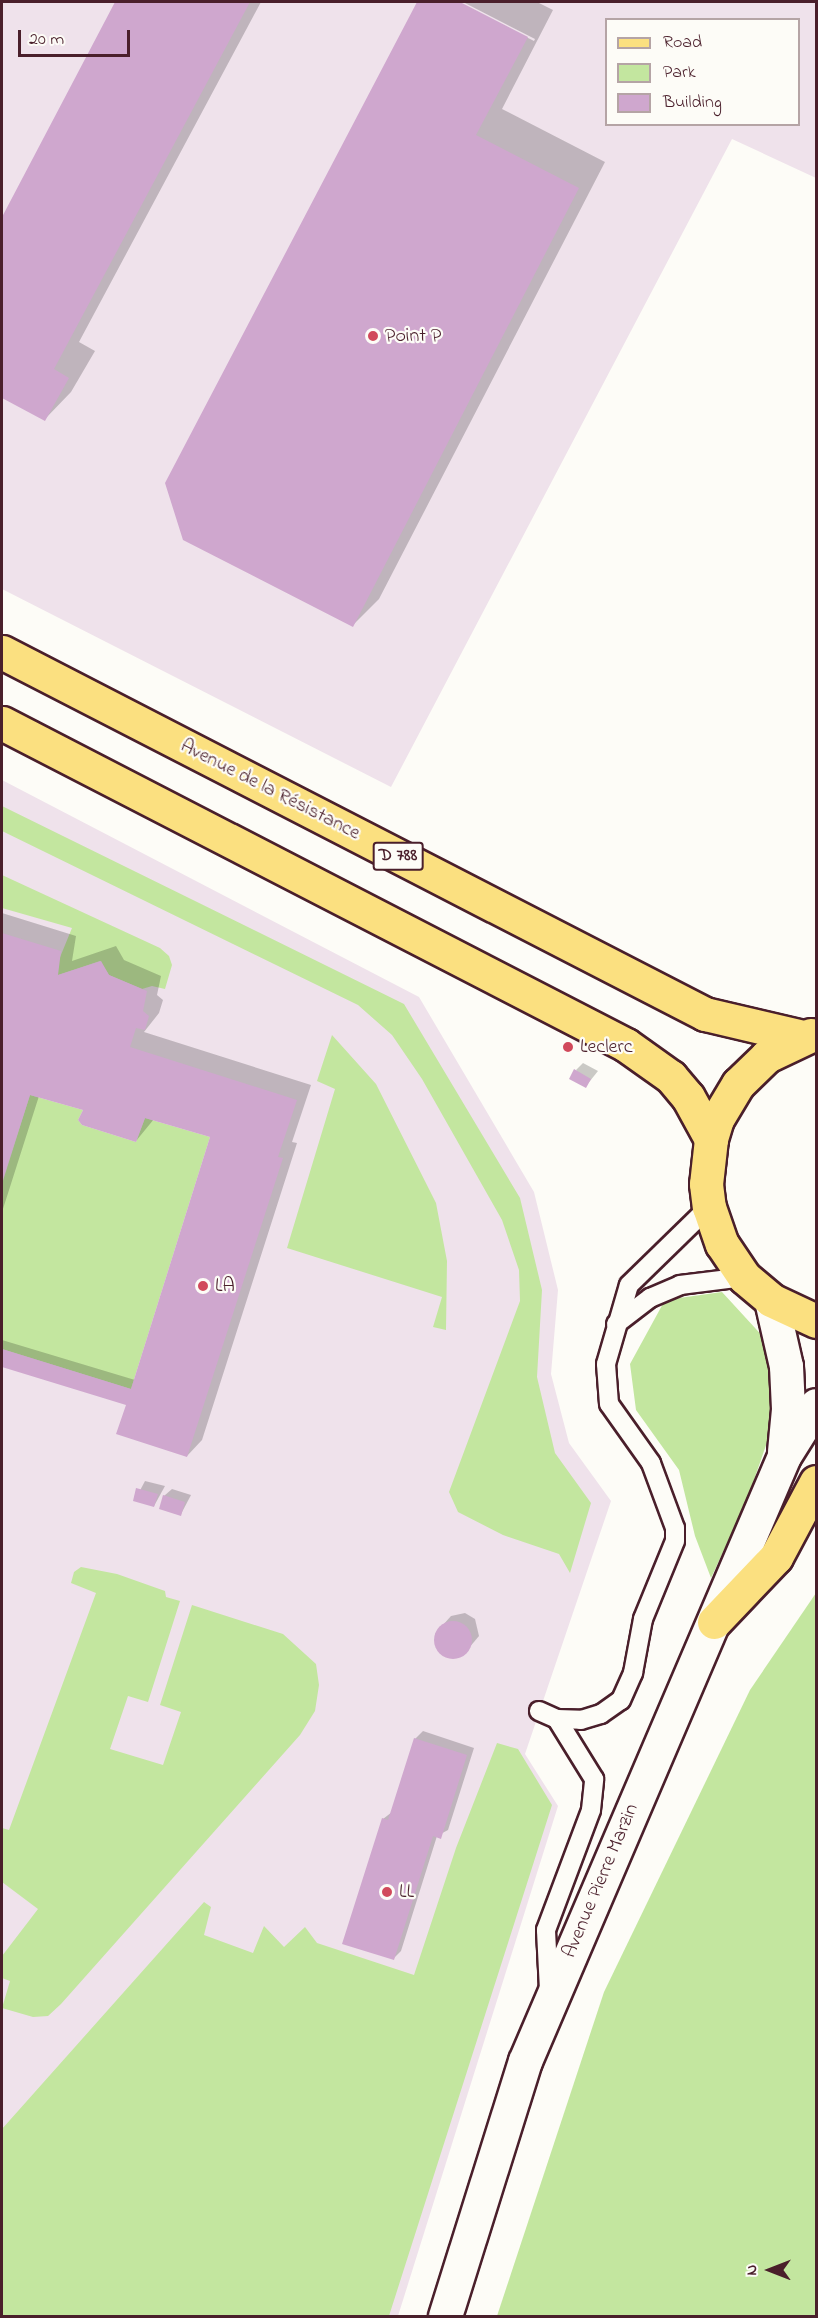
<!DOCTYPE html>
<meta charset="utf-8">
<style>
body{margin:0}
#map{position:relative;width:818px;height:2318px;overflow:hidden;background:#fdfcf7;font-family:"Indie Flower",sans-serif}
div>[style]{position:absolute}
.built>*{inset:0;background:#efe2eb}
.green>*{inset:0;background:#c3e69f}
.shadow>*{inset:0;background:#0003}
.building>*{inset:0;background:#cfa7ce}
.round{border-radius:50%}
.roads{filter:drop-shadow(2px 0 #4a1f2b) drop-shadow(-2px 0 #4a1f2b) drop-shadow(0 2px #4a1f2b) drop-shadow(0 -2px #4a1f2b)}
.lane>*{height:18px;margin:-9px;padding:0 9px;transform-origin:9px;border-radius:9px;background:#fdfcf7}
.secondary>*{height:33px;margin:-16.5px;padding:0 16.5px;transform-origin:16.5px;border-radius:16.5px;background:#fdfcf7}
.primary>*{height:33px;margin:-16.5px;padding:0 16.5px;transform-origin:16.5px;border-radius:16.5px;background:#fbe080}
.dots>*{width:16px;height:16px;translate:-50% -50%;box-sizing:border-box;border:3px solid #fdfcf7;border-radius:50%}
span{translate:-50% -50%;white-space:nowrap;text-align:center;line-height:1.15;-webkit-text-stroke:4.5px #fdfcf7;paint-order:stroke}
.shield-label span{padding:2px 4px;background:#fdfcf7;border:2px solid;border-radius:4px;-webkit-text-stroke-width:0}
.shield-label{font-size:18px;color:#4a1f2b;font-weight:700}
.poi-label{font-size:20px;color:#4a1f2b}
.left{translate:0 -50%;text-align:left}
.street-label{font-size:20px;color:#4a1f2b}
.frame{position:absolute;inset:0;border:3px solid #4a1f2b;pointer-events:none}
.legend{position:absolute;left:605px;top:18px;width:195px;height:108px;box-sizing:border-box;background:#fdfcf7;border:2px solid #b5a4a5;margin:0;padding:8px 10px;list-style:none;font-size:18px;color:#4a1f2b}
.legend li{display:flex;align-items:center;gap:12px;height:30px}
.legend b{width:30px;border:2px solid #b5a4a5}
.north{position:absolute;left:740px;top:2240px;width:60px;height:60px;-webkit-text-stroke:4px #fdfcf7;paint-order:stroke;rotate:270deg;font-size:16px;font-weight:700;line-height:24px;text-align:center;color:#4a1f2b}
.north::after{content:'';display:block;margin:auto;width:21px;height:27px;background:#4a1f2b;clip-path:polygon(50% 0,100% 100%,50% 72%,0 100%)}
.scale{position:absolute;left:18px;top:30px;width:112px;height:27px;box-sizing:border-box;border:3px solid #4a1f2b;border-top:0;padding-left:8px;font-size:18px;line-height:21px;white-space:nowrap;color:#4a1f2b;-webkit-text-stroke:4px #fdfcf7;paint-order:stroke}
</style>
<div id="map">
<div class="built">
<i style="clip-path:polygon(evenodd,2px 2px,816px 2px,816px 178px,732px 139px,391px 787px,2px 589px,2px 2px,606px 20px,798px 20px,798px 124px,606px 124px,606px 20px)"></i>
<i style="clip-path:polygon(2px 780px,419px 997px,534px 1192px,558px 1290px,551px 1374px,569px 1443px,611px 1501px,525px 1754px,558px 1806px,398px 2316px,2px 2316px)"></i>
</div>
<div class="green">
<i style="clip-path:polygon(2px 806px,404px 1004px,520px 1198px,542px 1290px,537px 1377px,555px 1453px,591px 1503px,570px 1573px,559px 1554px,503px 1535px,458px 1512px,449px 1492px,520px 1301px,519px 1270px,502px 1220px,422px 1079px,392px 1035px,358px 1005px,2px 831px)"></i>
<i style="clip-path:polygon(2px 875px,160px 948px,169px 956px,172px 965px,165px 989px,152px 986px,142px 989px,109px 975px,100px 961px,58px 975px,56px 967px,72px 928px,2px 908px)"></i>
<i style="clip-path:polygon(332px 1035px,376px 1084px,436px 1203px,447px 1261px,446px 1330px,433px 1327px,442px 1297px,287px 1248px,335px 1089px,317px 1081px)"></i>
<i style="clip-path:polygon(30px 1095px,83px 1110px,78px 1120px,82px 1125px,136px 1142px,145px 1118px,210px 1137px,131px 1389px,2px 1349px,2px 1184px)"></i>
<i style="clip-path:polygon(722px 1292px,766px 1340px,780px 1405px,747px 1500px,711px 1578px,695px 1536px,679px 1470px,636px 1410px,630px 1364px,665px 1300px)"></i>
<i style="clip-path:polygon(81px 1567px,117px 1574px,165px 1591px,166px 1597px,180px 1601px,148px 1702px,128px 1696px,110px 1749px,163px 1765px,181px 1712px,160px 1705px,192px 1605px,283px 1634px,316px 1664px,319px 1685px,315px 1711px,300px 1735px,61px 2004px,48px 2016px,33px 2017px,2px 2008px,10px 1981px,2px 1978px,2px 1956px,38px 1909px,2px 1882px,2px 1828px,9px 1830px,96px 1593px,71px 1583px,74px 1572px)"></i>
<i style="clip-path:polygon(816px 1593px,816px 2316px,497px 2316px,604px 1992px,750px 1690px)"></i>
<i style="clip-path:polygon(497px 1743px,518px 1749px,552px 1805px,389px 2316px,2px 2316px,2px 2129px,204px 1902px,211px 1907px,204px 1935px,253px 1953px,264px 1926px,284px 1947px,305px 1927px,317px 1943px,414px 1975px,456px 1848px)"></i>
</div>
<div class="shadow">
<i style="clip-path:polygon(116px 2px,261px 2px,79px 342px,95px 351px,71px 392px,45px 419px,2px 396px,2px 220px)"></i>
<i style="clip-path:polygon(419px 2px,457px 2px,534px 41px,535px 39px,463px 2px,537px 2px,553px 10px,502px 109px,605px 162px,379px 599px,353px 625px,166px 484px)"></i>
<i style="clip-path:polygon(2px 913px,76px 936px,72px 961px,116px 946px,124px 960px,161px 976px,157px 995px,163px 1000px,159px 1013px,144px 1032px,311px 1085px,292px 1142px,297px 1143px,202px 1440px,187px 1456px,127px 1404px,2px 1365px,2px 1340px,135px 1380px,212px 1136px,154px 1119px,136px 1141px,85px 1109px,39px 1096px,2px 1212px)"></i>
<i style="clip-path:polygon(583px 1063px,598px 1071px,586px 1086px,576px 1070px)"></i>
<i style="clip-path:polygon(145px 1481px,165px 1486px,154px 1506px,135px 1500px)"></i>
<i style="clip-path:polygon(172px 1489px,191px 1495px,181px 1514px,164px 1496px)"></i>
<i style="clip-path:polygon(465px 1613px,475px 1619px,479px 1636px,463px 1655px,446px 1656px,436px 1647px,435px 1634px,451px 1616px)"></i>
<i style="clip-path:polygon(423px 1731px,474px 1748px,448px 1830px,437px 1836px,401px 1951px,393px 1959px,383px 1819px,392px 1812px,415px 1739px)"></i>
</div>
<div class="building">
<i style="clip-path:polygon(115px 2px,250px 2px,54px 369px,69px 378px,45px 421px,2px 398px,2px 217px)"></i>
<i style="clip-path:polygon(417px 2px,460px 2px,528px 37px,476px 135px,579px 188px,353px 627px,183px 540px,165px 483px)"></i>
<i style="clip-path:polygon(2px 933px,61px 951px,58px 975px,101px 961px,109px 975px,147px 991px,143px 1011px,149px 1016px,145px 1030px,136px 1028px,130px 1047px,297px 1100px,278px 1157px,283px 1158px,187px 1457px,116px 1434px,126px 1405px,2px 1367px,2px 1349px,131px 1389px,210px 1137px,145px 1118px,136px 1142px,82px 1125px,78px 1120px,83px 1110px,30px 1095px,2px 1182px)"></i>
<i style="clip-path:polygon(574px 1069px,591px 1079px,586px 1088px,569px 1079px)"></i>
<i style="clip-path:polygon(136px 1488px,158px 1494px,154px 1507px,133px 1501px)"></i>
<i style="clip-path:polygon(163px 1495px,185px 1502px,181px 1516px,159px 1509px)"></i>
<i class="round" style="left:434px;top:1621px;width:38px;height:38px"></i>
<i style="clip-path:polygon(414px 1738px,467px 1755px,441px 1839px,433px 1836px,394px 1960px,342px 1944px,382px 1818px,388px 1820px)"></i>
</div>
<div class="roads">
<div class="lane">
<i style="left:616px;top:1324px;width:43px;rotate:-37.4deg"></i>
<i style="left:650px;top:1298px;width:33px;rotate:-23deg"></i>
<i style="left:680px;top:1285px;width:64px;rotate:-7.1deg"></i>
<i style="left:539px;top:1711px;width:20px;rotate:24deg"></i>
<i style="left:557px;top:1719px;width:24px;rotate:2deg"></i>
<i style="left:581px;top:1720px;width:21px;rotate:-17deg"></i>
<i style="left:601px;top:1714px;width:24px;rotate:-35deg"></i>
<i style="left:621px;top:1700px;width:30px;rotate:-66deg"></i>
<i style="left:633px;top:1673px;width:55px;rotate:-79.5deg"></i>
<i style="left:643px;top:1619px;width:84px;rotate:-67.7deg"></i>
<i style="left:675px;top:1541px;width:13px;rotate:-90deg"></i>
<i style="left:675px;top:1528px;width:69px;rotate:-110.3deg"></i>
<i style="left:651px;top:1463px;width:72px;rotate:-125.4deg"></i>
<i style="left:609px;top:1404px;width:40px;rotate:-94.3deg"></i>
<i style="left:606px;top:1364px;width:82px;rotate:-73.8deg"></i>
<i style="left:629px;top:1285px;width:112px;rotate:-44.3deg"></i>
<i style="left:549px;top:1990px;width:60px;rotate:-92.9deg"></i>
<i style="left:546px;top:1930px;width:128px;rotate:-69.4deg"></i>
<i style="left:591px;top:1810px;width:31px;rotate:-84deg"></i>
<i style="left:594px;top:1779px;width:70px;rotate:-121.7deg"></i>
</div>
<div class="secondary">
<i style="left:771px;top:1300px;width:68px;rotate:77.2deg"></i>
<i style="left:786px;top:1366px;width:43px;rotate:87.3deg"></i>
<i style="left:788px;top:1409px;width:42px;rotate:95.4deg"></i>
<i style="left:445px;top:2316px;width:267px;rotate:-72.6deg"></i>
<i style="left:525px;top:2061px;width:658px;rotate:-66.82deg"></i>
<i style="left:784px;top:1456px;width:60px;rotate:-57.9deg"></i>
</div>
<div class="primary">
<i style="left:2px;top:652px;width:791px;rotate:27.25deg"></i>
<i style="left:705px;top:1014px;width:101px;rotate:13.2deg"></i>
<i style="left:2px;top:723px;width:702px;rotate:27.29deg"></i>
<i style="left:626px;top:1045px;width:55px;rotate:35.4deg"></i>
<i style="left:671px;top:1077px;width:26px;rotate:50deg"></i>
<i style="left:688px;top:1097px;width:48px;rotate:61.3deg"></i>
<i style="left:811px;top:1035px;width:49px;rotate:154.5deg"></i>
<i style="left:767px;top:1056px;width:40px;rotate:136deg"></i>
<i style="left:738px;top:1084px;width:41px;rotate:121deg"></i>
<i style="left:717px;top:1119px;width:21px;rotate:107deg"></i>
<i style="left:711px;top:1139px;width:45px;rotate:96.3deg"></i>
<i style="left:706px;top:1184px;width:23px;rotate:83deg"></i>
<i style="left:709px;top:1207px;width:39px;rotate:71deg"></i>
<i style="left:722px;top:1244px;width:40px;rotate:56deg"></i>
<i style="left:744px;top:1277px;width:35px;rotate:40deg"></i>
<i style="left:771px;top:1300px;width:50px;rotate:25deg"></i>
<i style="left:714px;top:1622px;width:90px;rotate:-46.4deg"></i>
<i style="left:776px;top:1557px;width:85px;rotate:-61.9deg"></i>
</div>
</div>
<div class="dots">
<i style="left:373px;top:336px;background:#d1495b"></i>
<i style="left:568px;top:1047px;background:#d1495b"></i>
<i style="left:203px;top:1286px;background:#d1495b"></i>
<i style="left:387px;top:1892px;background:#d1495b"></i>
</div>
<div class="shield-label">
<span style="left:398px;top:856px">D 788</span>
</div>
<div class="poi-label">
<span class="left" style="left:385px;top:336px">Point P</span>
<span class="left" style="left:580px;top:1047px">Leclerc</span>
<span class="left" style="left:215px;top:1286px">LA</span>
<span class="left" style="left:399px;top:1892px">LL</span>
</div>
<div class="street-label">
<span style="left:270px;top:790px;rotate:27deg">Avenue de la Résistance</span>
<span style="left:601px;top:1881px;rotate:-67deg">Avenue Pierre Marzin</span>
</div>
<div class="frame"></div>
<ul class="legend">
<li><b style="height:8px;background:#fbe080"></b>Road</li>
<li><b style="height:16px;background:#c3e69f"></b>Park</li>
<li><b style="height:16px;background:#cfa7ce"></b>Building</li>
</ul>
<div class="north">N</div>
<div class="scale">20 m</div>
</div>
